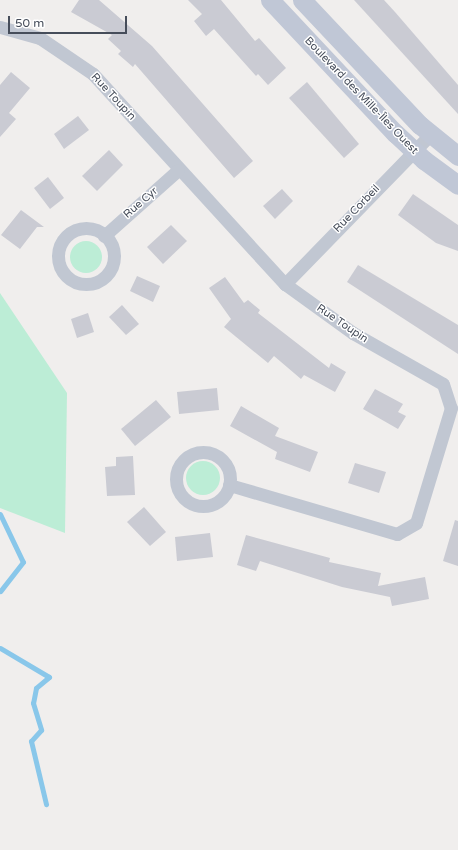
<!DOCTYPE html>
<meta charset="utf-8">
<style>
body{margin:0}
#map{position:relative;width:458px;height:850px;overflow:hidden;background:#f0eeed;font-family:"Varela Round",sans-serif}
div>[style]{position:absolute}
.green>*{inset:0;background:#bcedd6}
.round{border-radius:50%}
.stream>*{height:5px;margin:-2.5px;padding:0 2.5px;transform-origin:2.5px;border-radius:2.5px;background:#89c7ea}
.building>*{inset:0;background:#cacbd3}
.street>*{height:13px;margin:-6.5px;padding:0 6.5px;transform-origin:6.5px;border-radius:6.5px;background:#c1c7d2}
.street>.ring{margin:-6.5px;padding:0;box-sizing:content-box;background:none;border:13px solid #c1c7d2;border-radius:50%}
.secondary>*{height:19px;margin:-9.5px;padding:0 9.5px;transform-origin:9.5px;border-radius:9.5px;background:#c0c7d6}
span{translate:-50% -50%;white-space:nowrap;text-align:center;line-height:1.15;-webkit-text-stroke:3px #fff;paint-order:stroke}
.street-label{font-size:11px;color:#464d5a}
.scale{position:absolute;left:8px;top:16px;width:119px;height:18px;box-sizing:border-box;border:2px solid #464d5a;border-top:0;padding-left:5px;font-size:12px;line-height:14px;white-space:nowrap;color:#464d5a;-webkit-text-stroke:3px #fff;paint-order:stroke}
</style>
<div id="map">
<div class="green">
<i class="round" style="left:70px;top:241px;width:32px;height:32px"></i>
<i style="clip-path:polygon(0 293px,67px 393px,65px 533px,0 508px)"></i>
<i class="round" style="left:186px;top:461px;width:34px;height:34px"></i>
</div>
<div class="stream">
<i style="left:0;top:514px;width:53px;rotate:64.4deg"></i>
<i style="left:23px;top:562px;width:37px;rotate:128deg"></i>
<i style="left:0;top:648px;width:57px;rotate:30.6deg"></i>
<i style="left:49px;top:677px;width:17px;rotate:140deg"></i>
<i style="left:36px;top:688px;width:15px;rotate:101deg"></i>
<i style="left:33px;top:703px;width:28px;rotate:73deg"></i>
<i style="left:41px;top:730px;width:15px;rotate:132deg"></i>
<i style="left:31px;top:741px;width:65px;rotate:76.6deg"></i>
</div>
<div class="building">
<i style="clip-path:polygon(79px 0,99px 0,152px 46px,253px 161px,234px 178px,135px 64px,133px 67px,118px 54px,121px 51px,108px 39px,112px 35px,71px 12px)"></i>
<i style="clip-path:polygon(188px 0,221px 0,255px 41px,259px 38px,286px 68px,268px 85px,258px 74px,256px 76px,214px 29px,206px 36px,194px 21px,202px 14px)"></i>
<i style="clip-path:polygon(354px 0,384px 0,395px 12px,458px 85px,458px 114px)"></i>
<i style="clip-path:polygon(11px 72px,30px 88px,9px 113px,16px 119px,0 137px,0 85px)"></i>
<i style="clip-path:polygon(307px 82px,359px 144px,344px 158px,289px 98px)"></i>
<i style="clip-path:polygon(78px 116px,89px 130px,64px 149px,54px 134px)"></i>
<i style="clip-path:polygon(109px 150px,123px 165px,97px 191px,82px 176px)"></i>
<i style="clip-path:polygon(48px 177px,64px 198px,50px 209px,34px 188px)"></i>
<i style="clip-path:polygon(282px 189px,293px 201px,275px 219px,263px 206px)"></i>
<i style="clip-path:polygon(413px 194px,458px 225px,458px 251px,436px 243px,398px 215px)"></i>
<i style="clip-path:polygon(21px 210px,44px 227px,37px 227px,20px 249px,1px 235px)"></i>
<i style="clip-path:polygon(171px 225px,187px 241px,163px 264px,147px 247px)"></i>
<i style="clip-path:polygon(358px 265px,458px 325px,458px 354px,347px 282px)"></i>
<i style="clip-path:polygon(137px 276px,160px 286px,153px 302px,130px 291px)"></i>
<i style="clip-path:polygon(225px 277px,244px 303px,248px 300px,260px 310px,258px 313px,329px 368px,331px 363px,346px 372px,335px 392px,304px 375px,301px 379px,274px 356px,268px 363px,224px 327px,231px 319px,209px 288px)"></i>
<i style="clip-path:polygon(122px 305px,139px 324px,126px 335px,109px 317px)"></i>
<i style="clip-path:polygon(88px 313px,94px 332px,77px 338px,71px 319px)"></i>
<i style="clip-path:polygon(217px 388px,219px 410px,179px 414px,177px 392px)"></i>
<i style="clip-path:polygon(375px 389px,403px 404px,398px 412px,406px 416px,398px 429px,363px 409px)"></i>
<i style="clip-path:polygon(156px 400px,171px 417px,135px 446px,121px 429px)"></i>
<i style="clip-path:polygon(241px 406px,279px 428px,275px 436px,318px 452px,310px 472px,275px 459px,277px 452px,230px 426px)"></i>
<i style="clip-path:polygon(133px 456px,135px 495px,107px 496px,105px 467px,116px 466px,116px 457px)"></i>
<i style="clip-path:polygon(355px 463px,386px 472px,379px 493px,348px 483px)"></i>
<i style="clip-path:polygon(144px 507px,166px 532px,150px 546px,127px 522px)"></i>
<i style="clip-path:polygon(455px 520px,458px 521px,458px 566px,443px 561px)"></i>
<i style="clip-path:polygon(210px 533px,213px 557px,177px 561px,175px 537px)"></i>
<i style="clip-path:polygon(246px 535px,330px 558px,329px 562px,381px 573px,378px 586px,425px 577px,429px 599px,392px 606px,390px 597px,342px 587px,260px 561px,256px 571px,237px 565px)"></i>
</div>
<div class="street">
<i style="left:0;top:27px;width:41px;rotate:15.4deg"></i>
<i style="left:40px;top:38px;width:64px;rotate:34.2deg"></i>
<i style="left:93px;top:74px;width:285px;rotate:47.6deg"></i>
<i style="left:285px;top:284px;width:84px;rotate:35.8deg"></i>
<i style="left:353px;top:333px;width:103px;rotate:29.5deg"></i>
<i style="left:443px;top:384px;width:25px;rotate:72deg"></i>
<i style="left:451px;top:408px;width:120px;rotate:106.9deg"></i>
<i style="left:416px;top:523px;width:22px;rotate:150deg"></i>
<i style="left:397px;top:534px;width:175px;rotate:-163.7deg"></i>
<i class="ring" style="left:58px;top:228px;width:43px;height:43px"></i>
<i style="left:104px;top:236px;width:99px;rotate:-41.7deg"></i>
<i style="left:285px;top:284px;width:208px;rotate:-45.8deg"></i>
<i class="ring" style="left:176px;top:452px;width:41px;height:41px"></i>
</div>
<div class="secondary">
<i style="left:270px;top:0;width:183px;rotate:46.8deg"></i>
<i style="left:395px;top:133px;width:40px;rotate:43deg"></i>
<i style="left:424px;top:160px;width:42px;rotate:36.3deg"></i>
<i style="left:302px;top:0;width:172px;rotate:46.7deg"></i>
<i style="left:420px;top:125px;width:49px;rotate:39.2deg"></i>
</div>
<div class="street-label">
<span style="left:361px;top:96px;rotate:46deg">Boulevard des Mille-Îles Ouest</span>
<span style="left:113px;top:97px;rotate:47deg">Rue Toupin</span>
<span style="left:141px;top:203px;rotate:-41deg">Rue Cyr</span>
<span style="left:357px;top:209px;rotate:-46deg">Rue Corbeil</span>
<span style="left:342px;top:324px;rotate:34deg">Rue Toupin</span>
</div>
<div class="scale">50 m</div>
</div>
